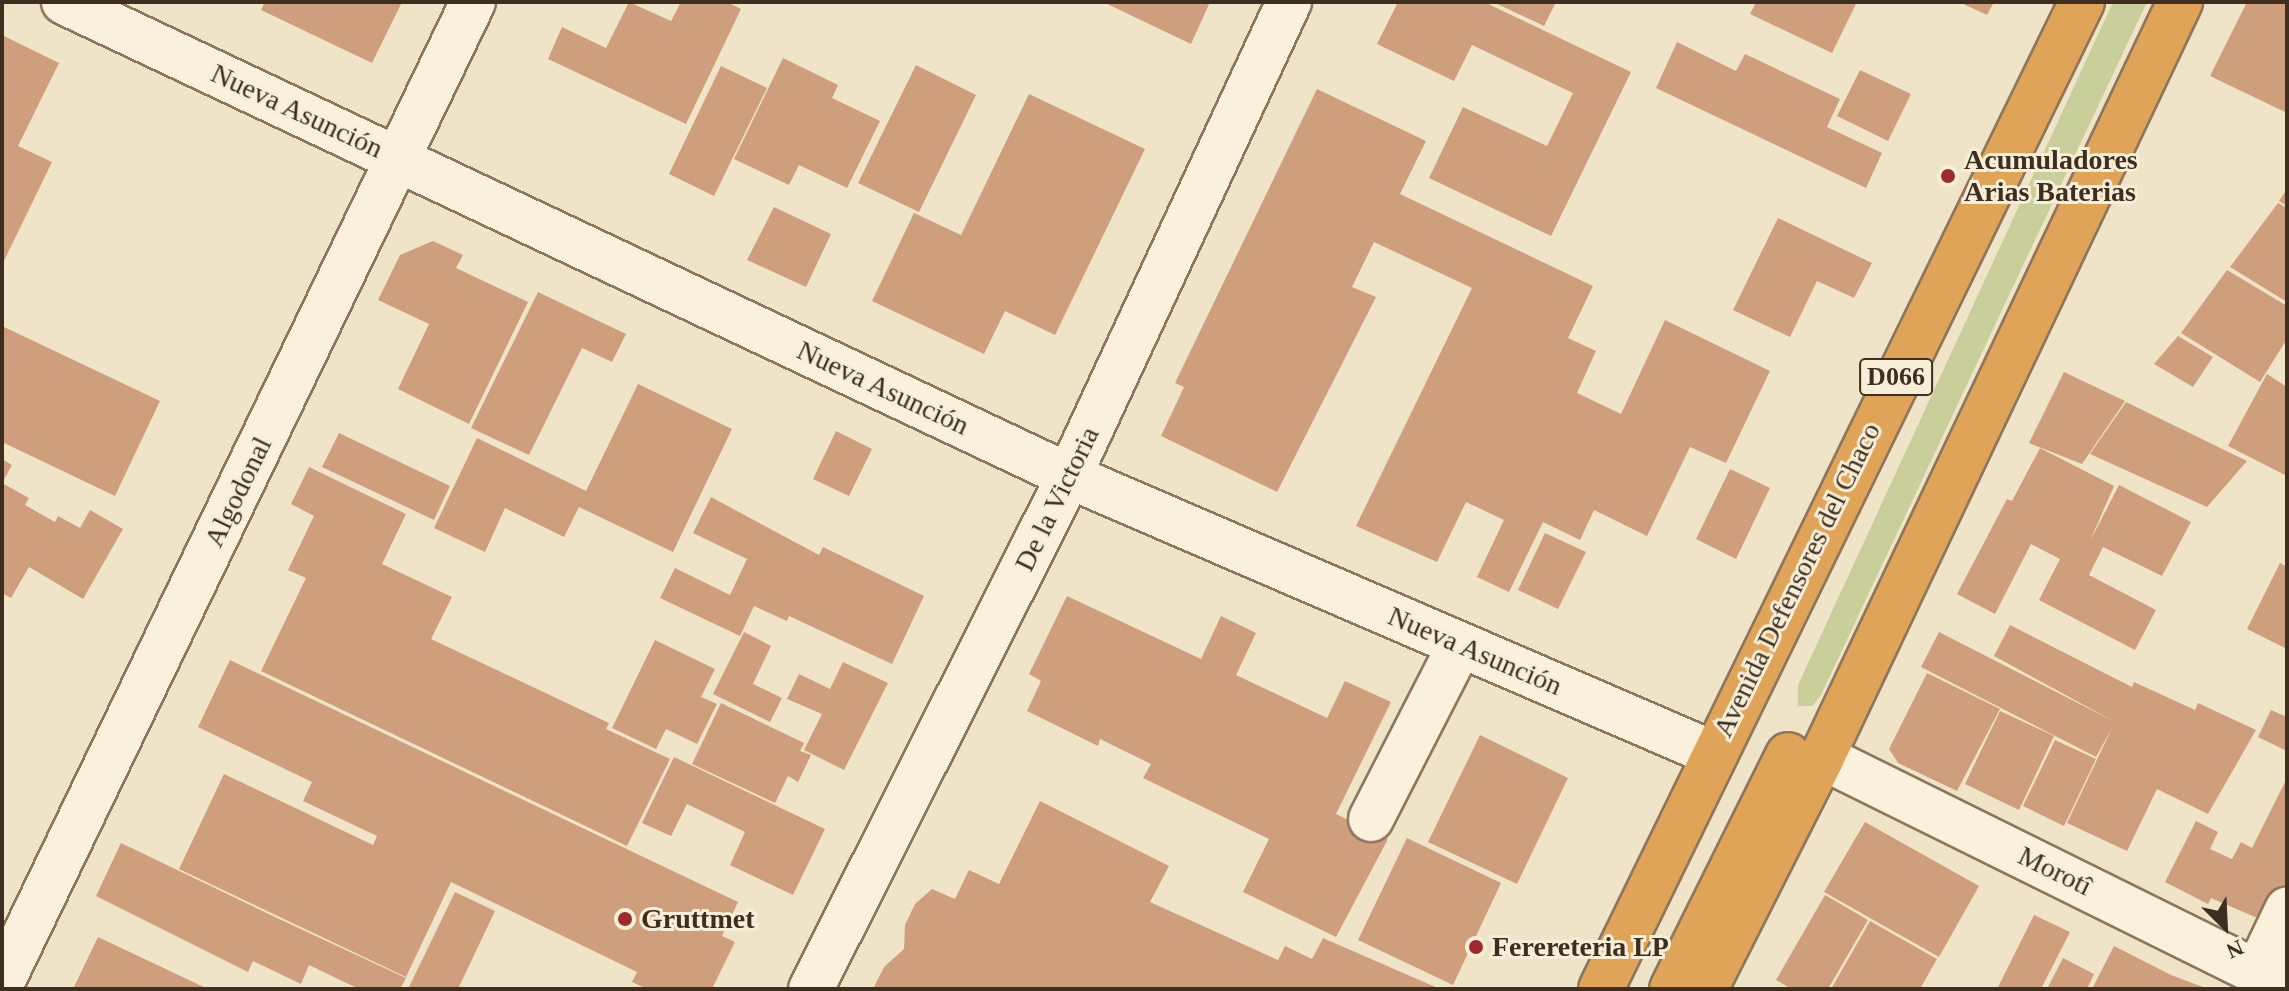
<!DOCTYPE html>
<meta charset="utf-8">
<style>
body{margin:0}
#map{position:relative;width:2289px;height:991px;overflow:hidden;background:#f0e4c8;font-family:Georgia,serif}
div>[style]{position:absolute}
.green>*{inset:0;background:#c9cf9b}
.building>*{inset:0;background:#cf9f7d}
.roads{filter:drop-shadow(2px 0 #8d765c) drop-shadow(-2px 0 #8d765c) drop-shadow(0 2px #8d765c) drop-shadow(0 -2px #8d765c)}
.minor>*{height:44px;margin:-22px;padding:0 22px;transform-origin:22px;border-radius:22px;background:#faf1dc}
.highway>*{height:44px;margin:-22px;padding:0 22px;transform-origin:22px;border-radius:22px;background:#e0a458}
.dots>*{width:22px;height:22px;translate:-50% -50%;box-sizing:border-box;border:4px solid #f7eed8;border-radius:50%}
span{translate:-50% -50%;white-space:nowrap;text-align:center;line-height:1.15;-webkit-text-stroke:6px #f7eed8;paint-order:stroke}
.shield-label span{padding:2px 6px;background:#f7eed8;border:2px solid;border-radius:6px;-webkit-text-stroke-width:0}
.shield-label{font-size:26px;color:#3d2e20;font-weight:700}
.street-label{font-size:28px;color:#3d2e20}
.poi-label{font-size:28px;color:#3d2e20;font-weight:700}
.left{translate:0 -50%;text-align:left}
.frame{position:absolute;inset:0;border:4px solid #3d2e20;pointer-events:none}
.north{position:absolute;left:2185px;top:887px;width:80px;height:80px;-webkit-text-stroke:6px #f7eed8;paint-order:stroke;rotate:156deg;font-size:22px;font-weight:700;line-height:32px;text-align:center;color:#3d2e20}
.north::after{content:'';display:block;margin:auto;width:28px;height:36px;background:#3d2e20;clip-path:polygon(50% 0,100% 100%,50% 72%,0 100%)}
</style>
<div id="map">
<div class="green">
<i style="clip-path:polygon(2113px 2px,2147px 2px,1820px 697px,1812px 706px,1798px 706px,1798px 685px)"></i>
</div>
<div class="building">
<i style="clip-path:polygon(265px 2px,402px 2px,372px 63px,261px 10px)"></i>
<i style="clip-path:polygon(629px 2px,671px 21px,681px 2px,727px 2px,741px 9px,686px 124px,548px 59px,562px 27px,606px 48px)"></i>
<i style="clip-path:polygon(1103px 2px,1210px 2px,1191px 44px)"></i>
<i style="clip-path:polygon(1398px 2px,1484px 2px,1631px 72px,1551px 236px,1429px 178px,1463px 107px,1547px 146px,1573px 93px,1472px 45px,1454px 81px,1377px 44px)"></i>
<i style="clip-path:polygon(1493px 2px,1556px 2px,1544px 26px)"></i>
<i style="clip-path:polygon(1756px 2px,1857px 2px,1832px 53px,1750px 14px)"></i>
<i style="clip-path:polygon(1959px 2px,1994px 2px,1987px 15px)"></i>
<i style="clip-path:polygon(2247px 2px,2287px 2px,2287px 113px,2210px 76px)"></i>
<i style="clip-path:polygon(2px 35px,59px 63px,18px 146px,52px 162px,2px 265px)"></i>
<i style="clip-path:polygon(1677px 42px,1736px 71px,1745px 54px,1840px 99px,1827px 127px,1882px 153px,1866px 188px,1656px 88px)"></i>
<i style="clip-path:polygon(783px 58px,838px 85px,832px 98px,880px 121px,847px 188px,799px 165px,789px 185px,734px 159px)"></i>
<i style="clip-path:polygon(916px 65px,976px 95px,919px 212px,858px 183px)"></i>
<i style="clip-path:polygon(721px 66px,767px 88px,714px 196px,669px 174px)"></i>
<i style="clip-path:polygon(1860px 70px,1911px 94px,1888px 141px,1837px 116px)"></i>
<i style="clip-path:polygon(1317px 89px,1426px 141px,1400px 194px,1593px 286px,1568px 338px,1596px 351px,1577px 393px,1621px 414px,1665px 320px,1770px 371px,1726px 463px,1690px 447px,1647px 536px,1594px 510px,1580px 540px,1543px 522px,1509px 592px,1477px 577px,1504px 520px,1466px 502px,1437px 562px,1356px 526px,1472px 288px,1374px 242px,1352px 287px,1376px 297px,1277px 492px,1161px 436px,1184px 387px,1175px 383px)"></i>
<i style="clip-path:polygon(1029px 94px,1145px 149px,1055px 335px,1005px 311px,984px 354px,872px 301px,914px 213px,961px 235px)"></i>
<i style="clip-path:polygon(2287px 189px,2287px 206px,2279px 201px)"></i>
<i style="clip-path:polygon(2278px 203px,2287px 208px,2287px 302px,2230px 267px)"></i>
<i style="clip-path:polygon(774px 207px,831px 234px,806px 287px,747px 260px)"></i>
<i style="clip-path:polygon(1778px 218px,1872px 263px,1854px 298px,1817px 281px,1790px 337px,1733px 310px)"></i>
<i style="clip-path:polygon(433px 241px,463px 255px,456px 268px,528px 302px,469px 424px,398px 389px,429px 324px,378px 300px,400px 255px)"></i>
<i style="clip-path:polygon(2227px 270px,2287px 306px,2287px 339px,2260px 382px,2181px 333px)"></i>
<i style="clip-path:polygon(538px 292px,626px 334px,612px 362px,582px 348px,529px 455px,471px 428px)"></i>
<i style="clip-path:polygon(2px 326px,160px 401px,115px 496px,2px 442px)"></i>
<i style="clip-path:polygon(2178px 336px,2213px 357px,2193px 387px,2154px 364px)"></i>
<i style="clip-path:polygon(2064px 372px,2125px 401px,2082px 464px,2029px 443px)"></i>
<i style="clip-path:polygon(2267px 374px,2287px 387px,2287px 476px,2228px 446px)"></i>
<i style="clip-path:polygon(638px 384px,732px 429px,673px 552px,579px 507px,564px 537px,505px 508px,485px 552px,434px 528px,477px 438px,586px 491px)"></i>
<i style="clip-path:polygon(2126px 402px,2247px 461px,2207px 507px,2090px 454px)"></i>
<i style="clip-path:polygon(836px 431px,872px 449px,849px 496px,813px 479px)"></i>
<i style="clip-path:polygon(339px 433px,450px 486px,434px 520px,322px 467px)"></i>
<i style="clip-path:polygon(2040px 448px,2114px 486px,2090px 541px,2119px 485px,2191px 522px,2162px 576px,2103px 547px,2089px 575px,2156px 610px,2135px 650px,2039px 600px,2060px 559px,2031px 544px,1995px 614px,1957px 594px,2007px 499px,2012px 501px)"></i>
<i style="clip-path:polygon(2px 459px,12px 465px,2px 483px,29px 498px,25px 505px,55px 522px,58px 516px,80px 528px,90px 510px,123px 529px,83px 599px,29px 567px,11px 598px,2px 593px)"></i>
<i style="clip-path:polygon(309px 467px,406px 514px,382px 564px,452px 597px,431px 639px,609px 723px,606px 729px,670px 759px,627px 846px,261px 671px,306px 578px,288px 570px,314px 516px,291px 504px)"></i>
<i style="clip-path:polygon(1730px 469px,1770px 488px,1736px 559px,1696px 539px)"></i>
<i style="clip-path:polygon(711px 497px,819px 555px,823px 547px,924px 596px,892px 664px,789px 616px,787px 621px,754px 606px,740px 636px,660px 598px,675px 568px,730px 595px,747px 559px,693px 533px)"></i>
<i style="clip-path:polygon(1545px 533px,1586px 552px,1558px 609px,1518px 590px)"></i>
<i style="clip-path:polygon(2280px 563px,2287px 567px,2287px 649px,2247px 629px)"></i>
<i style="clip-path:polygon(1067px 596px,1201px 659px,1221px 616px,1256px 633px,1236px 675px,1327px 718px,1345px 681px,1391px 702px,1336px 814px,1388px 839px,1336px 937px,1243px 892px,1269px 839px,1143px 778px,1151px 764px,1100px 739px,1098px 746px,1027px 711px,1041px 681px,1029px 674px)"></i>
<i style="clip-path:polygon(2010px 625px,2132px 687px,2134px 682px,2195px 710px,2198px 703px,2256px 730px,2208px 814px,2157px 789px,2127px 851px,2067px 823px,2112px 728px,2096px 757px,1921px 667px,1939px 632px,2115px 722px,1994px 656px)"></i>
<i style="clip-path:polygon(744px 632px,771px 646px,753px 684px,782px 698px,770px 722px,713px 694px)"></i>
<i style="clip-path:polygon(655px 640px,715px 669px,701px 697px,717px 704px,697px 744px,666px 729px,656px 749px,612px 728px)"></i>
<i style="clip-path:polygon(230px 660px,738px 902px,722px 936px,735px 942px,712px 989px,647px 989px,632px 982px,637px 972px,451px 882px,406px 977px,179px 869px,224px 774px,373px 845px,377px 836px,303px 801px,312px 782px,198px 727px)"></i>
<i style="clip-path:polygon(843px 662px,888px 683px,844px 770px,804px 750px,822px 714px,787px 699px,799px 674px,830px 689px)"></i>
<i style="clip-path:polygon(1927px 673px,2000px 709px,1957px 791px,1898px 763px,1889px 749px)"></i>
<i style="clip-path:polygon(721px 703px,804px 743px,800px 751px,811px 755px,798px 782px,788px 776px,775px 803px,692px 764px)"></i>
<i style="clip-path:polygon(2271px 710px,2287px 717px,2287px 751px,2258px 737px)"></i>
<i style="clip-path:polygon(2000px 711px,2054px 736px,2019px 810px,1965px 784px)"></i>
<i style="clip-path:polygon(1480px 735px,1568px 778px,1517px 884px,1428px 842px)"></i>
<i style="clip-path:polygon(2055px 740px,2096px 759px,2064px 826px,2023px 806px)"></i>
<i style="clip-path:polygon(674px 757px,825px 829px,793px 895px,730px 865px,745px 832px,687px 804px,671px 836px,642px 823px)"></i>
<i style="clip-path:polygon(2287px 778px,2287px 889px,2276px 911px,2255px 917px,2211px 898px,2208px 904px,2165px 882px,2196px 821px,2218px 832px,2210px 849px,2232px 859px,2241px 842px,2252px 848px)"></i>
<i style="clip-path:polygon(1040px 801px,1169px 866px,1150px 902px,1278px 960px,1285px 946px,1312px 959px,1323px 938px,1440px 989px,873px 989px,884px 967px,904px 949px,905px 925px,915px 904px,932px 889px,955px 899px,969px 870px,999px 884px)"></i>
<i style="clip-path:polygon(1865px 822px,1979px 886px,1939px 957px,1824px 892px)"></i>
<i style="clip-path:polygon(1407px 838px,1501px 883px,1453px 985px,1358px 940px)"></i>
<i style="clip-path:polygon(121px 843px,275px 917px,406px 978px,400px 989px,359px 989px,309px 965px,301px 984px,253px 961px,248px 972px,96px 896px)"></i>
<i style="clip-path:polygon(455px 892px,495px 911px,458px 989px,408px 989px)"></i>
<i style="clip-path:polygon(1825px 895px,1868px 920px,1828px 989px,1792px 989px,1776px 980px)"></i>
<i style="clip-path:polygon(2034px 915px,2070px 932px,2041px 989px,1997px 989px)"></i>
<i style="clip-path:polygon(1870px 921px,1937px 959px,1920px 989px,1831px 989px)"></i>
<i style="clip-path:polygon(98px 937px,208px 989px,73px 989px)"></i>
<i style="clip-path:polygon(2114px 946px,2171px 975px,2208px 989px,2092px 989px)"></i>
<i style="clip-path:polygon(2063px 958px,2094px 974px,2087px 989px,2047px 989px)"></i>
</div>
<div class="roads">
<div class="minor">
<i style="left:64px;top:2px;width:1111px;rotate:25.25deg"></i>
<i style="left:1069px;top:476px;width:700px;rotate:23.31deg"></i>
<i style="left:1822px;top:757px;width:519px;rotate:26.32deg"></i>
<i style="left:1371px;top:819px;width:195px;rotate:-62.9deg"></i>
<i style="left:2258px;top:971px;width:68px;rotate:-64.6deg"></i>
<i style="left:2px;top:982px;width:1087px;rotate:-64.33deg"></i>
<i style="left:811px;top:989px;width:574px;rotate:-63.3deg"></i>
<i style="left:1069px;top:476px;width:523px;rotate:-65.1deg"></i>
</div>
<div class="highway">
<i style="left:1601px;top:989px;width:1098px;rotate:-64.02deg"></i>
<i style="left:1672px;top:989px;width:261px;rotate:-63.6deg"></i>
<i style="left:1705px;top:989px;width:260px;rotate:-63.2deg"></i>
<i style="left:1822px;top:757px;width:836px;rotate:-64.63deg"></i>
</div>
</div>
<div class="dots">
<i style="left:1948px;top:176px;background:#9e2a2b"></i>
<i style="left:625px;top:919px;background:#9e2a2b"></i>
<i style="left:1476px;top:947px;background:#9e2a2b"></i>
</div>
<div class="shield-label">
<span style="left:1896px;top:377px">D066</span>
</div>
<div class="street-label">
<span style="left:297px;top:111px;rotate:25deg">Nueva Asunción</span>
<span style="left:883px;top:388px;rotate:25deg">Nueva Asunción</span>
<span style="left:238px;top:492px;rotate:-64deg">Algodonal</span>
<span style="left:1057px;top:499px;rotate:-64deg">De la Victoria</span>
<span style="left:1797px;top:580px;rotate:-64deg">Avenida Defensores del Chaco</span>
<span style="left:1475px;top:651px;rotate:23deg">Nueva Asunción</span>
<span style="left:2055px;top:871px;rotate:26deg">Morotî</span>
</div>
<div class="poi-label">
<span class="left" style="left:1964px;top:176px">Acumuladores<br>Arias Baterias</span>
<span class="left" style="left:641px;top:919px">Gruttmet</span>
<span class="left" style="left:1492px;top:947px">Ferereteria LP</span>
</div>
<div class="frame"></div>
<div class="north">N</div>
</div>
